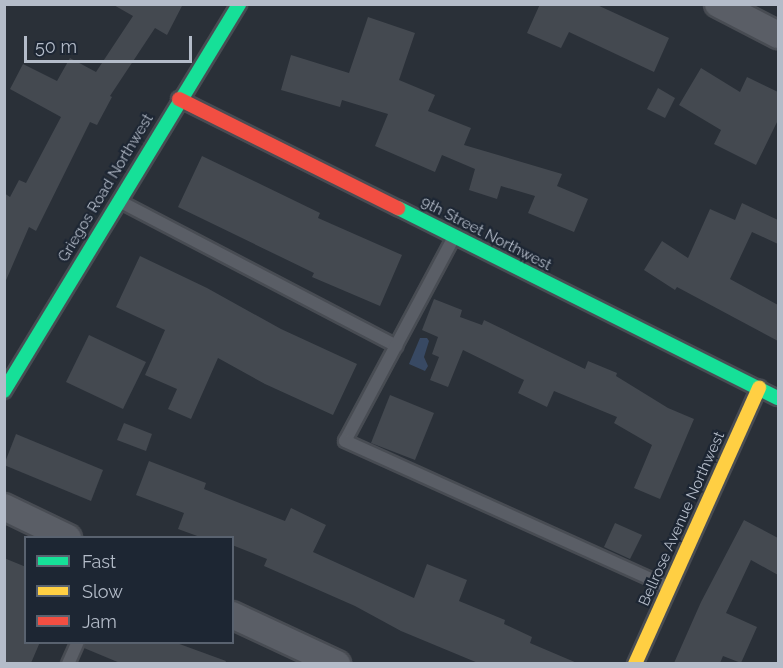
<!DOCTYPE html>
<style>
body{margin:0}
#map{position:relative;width:783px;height:668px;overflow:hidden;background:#2a3038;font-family:Raleway,sans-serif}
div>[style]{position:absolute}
.water>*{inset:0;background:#384963}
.building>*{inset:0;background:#444950}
.roads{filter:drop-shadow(2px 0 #484c53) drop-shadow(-2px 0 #484c53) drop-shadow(0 2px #484c53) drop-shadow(0 -2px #484c53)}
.lane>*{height:12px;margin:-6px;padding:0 6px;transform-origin:6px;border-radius:6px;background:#5a5e66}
.street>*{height:26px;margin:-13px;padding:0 13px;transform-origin:13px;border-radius:13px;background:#5a5e66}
.fast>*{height:14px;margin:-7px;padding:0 7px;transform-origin:7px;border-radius:7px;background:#16e098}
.slow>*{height:14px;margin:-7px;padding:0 7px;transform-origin:7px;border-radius:7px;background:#ffcf43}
.jam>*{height:14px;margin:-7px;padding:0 7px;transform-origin:7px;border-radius:7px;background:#f24e42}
span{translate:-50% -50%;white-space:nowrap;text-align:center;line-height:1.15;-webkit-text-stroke:4.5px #1d2633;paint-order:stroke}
.street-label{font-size:15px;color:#b4bcc9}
.frame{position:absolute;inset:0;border:6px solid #b4bcc9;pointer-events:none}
.legend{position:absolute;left:24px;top:536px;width:210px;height:108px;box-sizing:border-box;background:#1d2633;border:2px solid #59626f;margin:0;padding:8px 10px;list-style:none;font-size:18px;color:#b4bcc9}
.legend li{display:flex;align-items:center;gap:12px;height:30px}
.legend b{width:30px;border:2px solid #59626f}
.scale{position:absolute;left:24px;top:36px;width:168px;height:27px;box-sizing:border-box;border:3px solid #b4bcc9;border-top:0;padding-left:8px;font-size:18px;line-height:21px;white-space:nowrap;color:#b4bcc9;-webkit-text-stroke:4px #1d2633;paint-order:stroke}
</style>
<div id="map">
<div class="water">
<i style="clip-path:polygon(420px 338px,427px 338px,429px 341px,424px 357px,428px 366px,425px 371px,409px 364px)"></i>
</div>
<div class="building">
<i style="clip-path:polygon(112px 4px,183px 4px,167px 35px,155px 28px,110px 96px,112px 97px,97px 125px,90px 122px,36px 231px,29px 227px,4px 285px,4px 193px,10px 197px,19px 180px,26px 183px,61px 117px,10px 89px,23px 64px,57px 81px,70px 58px,96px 72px,133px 16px)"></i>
<i style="clip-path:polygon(540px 4px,595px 4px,669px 38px,654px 72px,569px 32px,561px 48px,527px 33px)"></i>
<i style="clip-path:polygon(368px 17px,415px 33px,399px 80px,435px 95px,428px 111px,471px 128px,464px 145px,562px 174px,557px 186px,588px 199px,574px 232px,528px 213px,535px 196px,501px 186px,497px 199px,469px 190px,475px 169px,442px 155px,435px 172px,375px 146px,388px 114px,342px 100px,340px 107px,281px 90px,291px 55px,349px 73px)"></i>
<i style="clip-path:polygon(701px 68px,740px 92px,747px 77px,778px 92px,778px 120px,756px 165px,714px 144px,721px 130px,679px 105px)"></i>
<i style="clip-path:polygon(658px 88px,675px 98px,665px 118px,647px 109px)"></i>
<i style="clip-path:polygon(202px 156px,320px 213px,318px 218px,402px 255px,380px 306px,312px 277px,314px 273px,178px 207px)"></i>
<i style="clip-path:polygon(742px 203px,778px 220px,778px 244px,752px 232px,730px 279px,778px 305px,778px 341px,677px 287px,675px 290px,644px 270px,662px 241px,688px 258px,710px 209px,735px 220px)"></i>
<i style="clip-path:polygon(140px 256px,207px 288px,281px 329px,357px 364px,333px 415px,265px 384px,218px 358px,191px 419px,168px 409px,177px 389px,145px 375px,165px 330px,116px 307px)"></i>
<i style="clip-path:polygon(434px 299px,462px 310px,460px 317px,482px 325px,484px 320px,585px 369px,588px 361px,617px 373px,616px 376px,668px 408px,694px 419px,660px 499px,634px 488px,652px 445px,614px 423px,617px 417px,554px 391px,547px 407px,518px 393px,524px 380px,463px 350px,448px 387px,430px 380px,439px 357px,432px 354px,438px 337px,422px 330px)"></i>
<i style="clip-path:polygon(89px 335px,146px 362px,123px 409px,66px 382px)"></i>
<i style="clip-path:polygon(390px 395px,434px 413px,415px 460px,371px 443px)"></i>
<i style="clip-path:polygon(124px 423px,152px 434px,146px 451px,117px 440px)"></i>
<i style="clip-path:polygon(16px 434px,103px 470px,91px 501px,4px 465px)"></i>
<i style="clip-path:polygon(149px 461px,206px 483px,204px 489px,285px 521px,291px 508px,326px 525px,313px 552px,414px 598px,427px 564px,467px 580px,459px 601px,505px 620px,504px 624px,532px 637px,530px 643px,577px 663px,478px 663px,401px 631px,355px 606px,264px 566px,267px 559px,232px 545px,232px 537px,200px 537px,178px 529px,184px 513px,136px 495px)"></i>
<i style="clip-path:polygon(744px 520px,778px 538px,778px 575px,751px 560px,726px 613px,757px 627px,741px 663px,723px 656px,720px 663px,674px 663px,701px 602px)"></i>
<i style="clip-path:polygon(615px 523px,642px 535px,630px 559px,604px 547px)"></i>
<i style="clip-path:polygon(4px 558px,26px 567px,26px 642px,40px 642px,31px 663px,4px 663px)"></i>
<i style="clip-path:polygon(86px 642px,174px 642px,226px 661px,225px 663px,120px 663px,84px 648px)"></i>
</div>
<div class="roads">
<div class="lane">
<i style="left:119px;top:201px;width:313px;rotate:27.6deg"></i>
<i style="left:454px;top:237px;width:231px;rotate:118.1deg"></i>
<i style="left:345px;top:441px;width:354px;rotate:24.3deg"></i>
<i style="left:68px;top:664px;width:24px;rotate:-66deg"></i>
</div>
<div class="street">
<i style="left:718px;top:4px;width:68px;rotate:27.3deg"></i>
<i style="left:4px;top:507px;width:71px;rotate:25.8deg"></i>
<i style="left:232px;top:615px;width:116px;rotate:25deg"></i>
</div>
<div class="fast">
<i style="left:398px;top:208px;width:425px;rotate:26.6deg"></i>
<i style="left:4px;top:391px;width:453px;rotate:-58.7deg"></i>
</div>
<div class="slow">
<i style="left:635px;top:664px;width:303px;rotate:-65.8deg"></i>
</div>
<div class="jam">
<i style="left:179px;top:99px;width:245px;rotate:26.5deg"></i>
</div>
</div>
<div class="street-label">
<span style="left:106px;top:188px;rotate:-59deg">Griegos Road Northwest</span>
<span style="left:486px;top:234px;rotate:27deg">9th Street Northwest</span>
<span style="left:682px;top:519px;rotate:-66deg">Bellrose Avenue Northwest</span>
</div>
<div class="frame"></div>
<ul class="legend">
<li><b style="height:8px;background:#16e098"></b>Fast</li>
<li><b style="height:8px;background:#ffcf43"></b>Slow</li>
<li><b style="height:8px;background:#f24e42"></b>Jam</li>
</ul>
<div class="scale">50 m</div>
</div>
